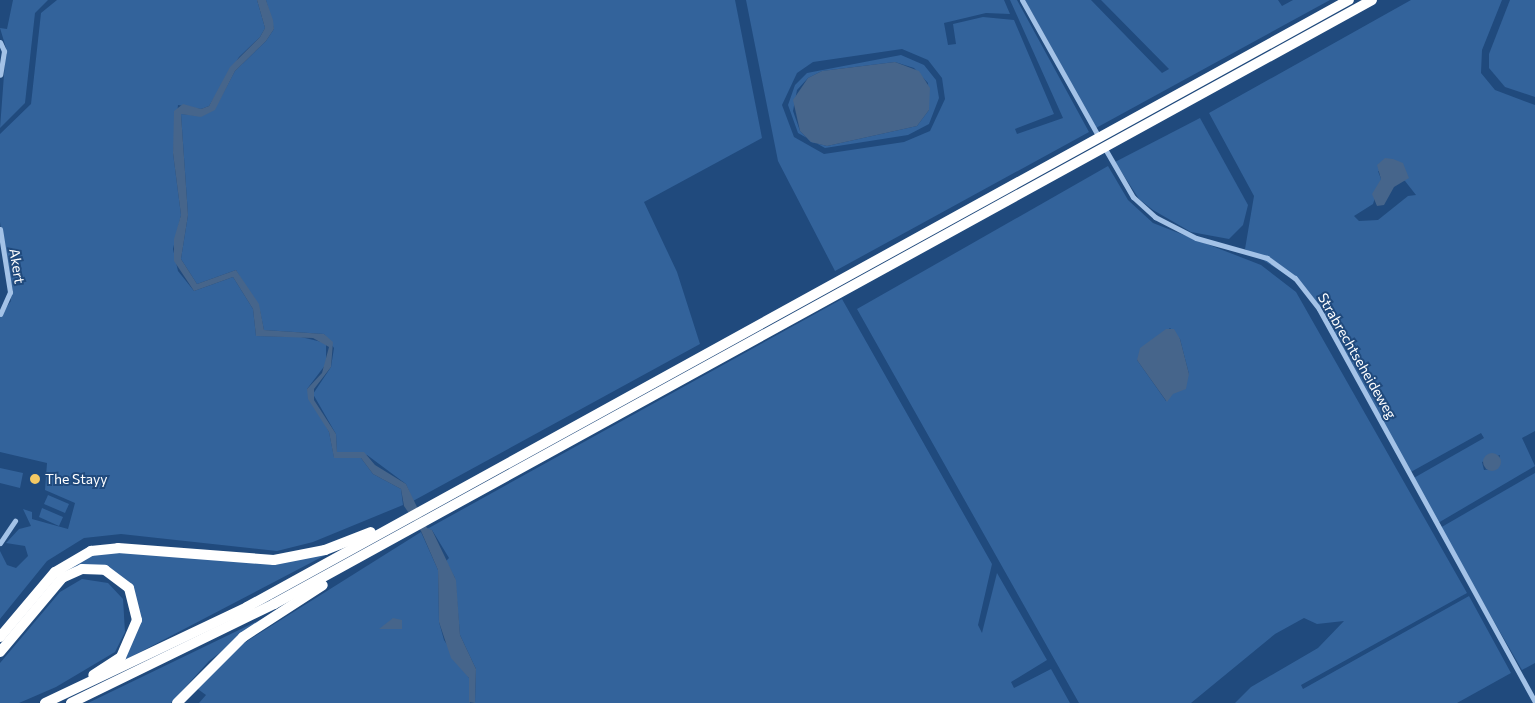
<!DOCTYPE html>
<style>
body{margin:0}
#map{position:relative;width:1535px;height:703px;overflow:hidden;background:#204a7d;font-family:Commissioner,sans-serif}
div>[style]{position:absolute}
.green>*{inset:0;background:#33639b}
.water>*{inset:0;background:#46658b}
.round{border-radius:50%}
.street>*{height:5px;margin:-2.5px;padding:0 2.5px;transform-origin:2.5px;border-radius:2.5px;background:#a3c2e7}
.highway>*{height:10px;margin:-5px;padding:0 5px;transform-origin:5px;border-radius:5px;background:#fff}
.dots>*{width:14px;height:14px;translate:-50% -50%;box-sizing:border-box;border:2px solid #204a7d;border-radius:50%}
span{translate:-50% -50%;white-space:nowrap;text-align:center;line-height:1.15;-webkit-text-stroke:4px #204a7d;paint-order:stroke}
.street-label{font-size:14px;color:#fff}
.poi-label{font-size:14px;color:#fff}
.left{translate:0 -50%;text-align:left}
</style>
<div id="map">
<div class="green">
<i style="clip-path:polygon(13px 0,48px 0,35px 13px,25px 103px,0 128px,6px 48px,0 28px,7px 29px)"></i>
<i style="clip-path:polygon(57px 0,257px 0,265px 28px,260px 37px,239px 57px,209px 106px,201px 109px,178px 105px,173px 153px,181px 215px,173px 249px,178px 271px,194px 291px,233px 277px,253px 309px,256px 336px,301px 337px,326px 343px,326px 364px,307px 389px,329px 432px,334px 457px,361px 458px,373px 474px,401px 489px,403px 505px,313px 542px,277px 551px,121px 534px,84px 538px,47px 561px,0 619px,0 551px,7px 565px,16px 568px,28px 556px,25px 546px,6px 543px,19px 529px,31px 526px,23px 509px,32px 512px,32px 519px,68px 529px,75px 503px,45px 490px,47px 463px,0 452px,0 316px,11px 301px,0 222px,0 134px,31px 104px,41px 13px)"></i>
<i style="clip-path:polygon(266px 0,735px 0,762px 138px,644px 202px,677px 272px,700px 344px,413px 501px,406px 484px,367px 455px,337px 452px,336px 434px,313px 394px,331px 367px,334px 348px,324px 334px,264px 330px,260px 311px,236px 270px,197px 284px,181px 259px,188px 215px,181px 114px,201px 116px,219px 101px,235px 71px,266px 41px,274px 29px)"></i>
<i style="clip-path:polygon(evenodd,746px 0,1004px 0,1010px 14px,986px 13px,944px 23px,948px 45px,956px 44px,953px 24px,983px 17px,1014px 20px,1054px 114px,1015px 129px,1017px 134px,1063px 118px,1010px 0,1017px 0,1089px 132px,835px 271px,778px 161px,746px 0,902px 49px,928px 60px,942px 78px,945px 99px,930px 131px,904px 142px,824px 154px,794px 137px,782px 105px,797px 73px,813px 62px,902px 49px)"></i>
<i style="clip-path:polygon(1025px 0,1091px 0,1162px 73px,1169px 69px,1101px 0,1278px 0,1282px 6px,1293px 0,1330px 0,1096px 128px)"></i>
<i style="clip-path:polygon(evenodd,1411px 0,1502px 0,1482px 50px,1481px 73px,1495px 90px,1535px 105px,1535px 431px,1522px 438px,1535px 466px,1438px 523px,1412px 479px,1484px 438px,1481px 433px,1409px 473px,1315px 305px,1298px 282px,1245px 249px,1254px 196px,1209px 113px,1411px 0,1378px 171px,1405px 181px,1416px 195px,1408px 196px,1378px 220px,1359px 221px,1354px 216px,1373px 204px,1381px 179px,1378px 171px,1411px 0,1500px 455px,1496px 468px,1484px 470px,1482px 462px,1500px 455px)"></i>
<i style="clip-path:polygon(1510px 0,1535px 0,1535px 97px,1505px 87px,1489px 68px,1489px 54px)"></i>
<i style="clip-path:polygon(evenodd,901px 55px,924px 65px,936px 80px,939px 98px,929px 124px,908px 135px,825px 148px,798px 133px,788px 105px,795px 85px,807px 73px,901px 55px,895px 62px,914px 68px,928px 83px,929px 110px,917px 126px,827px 146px,811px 142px,800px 131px,793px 111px,797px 90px,808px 78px,822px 71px,895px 62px)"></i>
<i style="clip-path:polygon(1200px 118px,1248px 205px,1243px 225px,1229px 239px,1191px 232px,1153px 210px,1139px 199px,1115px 162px)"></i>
<i style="clip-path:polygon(evenodd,1108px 166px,1128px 200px,1153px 223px,1261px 265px,1296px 292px,1467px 593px,1301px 685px,1303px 689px,1469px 596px,1511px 673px,1457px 703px,1235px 703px,1251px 687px,1318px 648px,1344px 621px,1317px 624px,1304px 618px,1275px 634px,1191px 703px,1079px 703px,857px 309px,1108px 166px,1170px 328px,1180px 339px,1189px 374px,1166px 401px,1137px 360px,1170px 328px)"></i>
<i style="clip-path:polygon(842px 299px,992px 564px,978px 625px,982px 633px,997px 573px,1047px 660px,1011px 682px,1014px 688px,1051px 669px,1070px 703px,475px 703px,476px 669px,460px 635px,455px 578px,446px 561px,449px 558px,432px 530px,427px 529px)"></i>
<i style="clip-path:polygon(0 468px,23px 473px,20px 488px,0 483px)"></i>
<i style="clip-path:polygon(1535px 473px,1535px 663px,1522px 670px,1440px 528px)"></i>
<i style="clip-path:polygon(48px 495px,69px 504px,65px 513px,44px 504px)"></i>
<i style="clip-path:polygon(42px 508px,63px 517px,59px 526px,39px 517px)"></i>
<i style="clip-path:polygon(421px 532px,438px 570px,439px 622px,444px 640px,469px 678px,470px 703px,199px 703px,206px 695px,195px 687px,241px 645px)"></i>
<i style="clip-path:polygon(337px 549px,121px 662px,137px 632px,123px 578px,61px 569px,107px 550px,247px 562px)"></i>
<i style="clip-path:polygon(82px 579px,108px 583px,123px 599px,125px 632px,115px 652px,56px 687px,19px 703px,0 703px,0 663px,60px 592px)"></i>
<i style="clip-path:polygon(270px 615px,209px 661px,171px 703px,88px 703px)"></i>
</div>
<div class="water">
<i style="clip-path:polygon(257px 0,266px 0,273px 20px,274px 29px,266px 41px,235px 71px,215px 110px,201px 117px,181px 114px,188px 215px,181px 259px,197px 284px,236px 270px,259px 304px,264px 330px,324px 334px,333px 342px,331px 367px,314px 389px,314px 400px,336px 434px,337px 452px,364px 452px,375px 465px,406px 484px,427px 528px,432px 530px,456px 580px,460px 635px,476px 669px,475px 703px,469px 702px,469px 678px,451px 658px,439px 622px,438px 570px,421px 531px,404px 506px,401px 489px,373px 474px,361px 458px,334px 458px,329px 432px,308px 399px,307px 389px,322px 373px,329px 347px,313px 338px,256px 336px,253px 309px,233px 277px,194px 291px,174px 261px,174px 239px,181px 215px,173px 153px,174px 111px,183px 104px,201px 109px,209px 106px,230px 67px,260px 37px,265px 28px)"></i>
<i style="clip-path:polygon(895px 62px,919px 71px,930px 88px,929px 110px,917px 126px,827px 146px,811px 142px,800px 131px,793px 100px,808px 78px,822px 71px)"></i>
<i style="clip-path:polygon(1393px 159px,1403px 163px,1409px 178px,1394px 187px,1384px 205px,1377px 206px,1372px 194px,1381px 179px,1377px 165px,1385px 158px)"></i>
<i style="clip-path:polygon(1166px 329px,1174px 329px,1180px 339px,1189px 374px,1186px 389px,1173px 394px,1167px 402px,1137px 360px,1140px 348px)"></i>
<i class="round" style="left:1483px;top:453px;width:18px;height:18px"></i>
<i style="clip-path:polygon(393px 618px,402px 620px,402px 629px,379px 629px)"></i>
</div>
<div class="street">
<i style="left:1022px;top:0;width:159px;rotate:60.7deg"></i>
<i style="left:0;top:42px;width:10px;rotate:66deg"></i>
<i style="left:4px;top:51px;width:24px;rotate:99deg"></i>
<i style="left:1104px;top:147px;width:58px;rotate:59.9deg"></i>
<i style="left:1133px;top:197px;width:30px;rotate:42deg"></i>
<i style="left:1155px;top:217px;width:46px;rotate:27.1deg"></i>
<i style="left:1196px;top:238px;width:74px;rotate:15.7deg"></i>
<i style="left:1267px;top:258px;width:34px;rotate:36deg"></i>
<i style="left:1295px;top:278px;width:39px;rotate:52deg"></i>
<i style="left:1319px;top:309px;width:448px;rotate:61.2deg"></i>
<i style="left:0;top:229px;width:64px;rotate:81deg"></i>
<i style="left:10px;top:292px;width:24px;rotate:114deg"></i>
<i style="left:0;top:543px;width:27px;rotate:-56deg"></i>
</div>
<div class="highway">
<i style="left:0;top:637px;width:85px;rotate:-49.8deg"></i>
<i style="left:55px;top:572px;width:42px;rotate:-30.3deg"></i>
<i style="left:91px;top:551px;width:27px;rotate:-6deg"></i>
<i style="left:118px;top:548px;width:156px;rotate:4.4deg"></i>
<i style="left:274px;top:560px;width:52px;rotate:-11.1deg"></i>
<i style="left:325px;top:550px;width:49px;rotate:-21.4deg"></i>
<i style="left:0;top:652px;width:97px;rotate:-50deg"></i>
<i style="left:62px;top:578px;width:22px;rotate:-24deg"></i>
<i style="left:82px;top:569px;width:23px;rotate:2deg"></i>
<i style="left:105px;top:570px;width:30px;rotate:37deg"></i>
<i style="left:129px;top:588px;width:33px;rotate:76deg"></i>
<i style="left:137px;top:620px;width:40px;rotate:113.4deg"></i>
<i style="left:121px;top:657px;width:33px;rotate:147deg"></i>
<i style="left:45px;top:703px;width:224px;rotate:-25.4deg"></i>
<i style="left:247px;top:607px;width:1258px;rotate:-28.85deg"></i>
<i style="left:71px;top:703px;width:226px;rotate:-26deg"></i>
<i style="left:274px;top:604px;width:1253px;rotate:-28.81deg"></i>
<i style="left:177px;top:703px;width:93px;rotate:-45deg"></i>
<i style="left:243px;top:637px;width:95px;rotate:-33deg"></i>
</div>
<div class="dots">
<i style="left:35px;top:479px;background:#f4c964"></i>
</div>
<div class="street-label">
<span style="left:17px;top:266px;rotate:81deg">Akert</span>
<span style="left:1357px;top:356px;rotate:60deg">Strabrechtseheideweg</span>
</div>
<div class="poi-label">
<span class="left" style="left:45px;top:479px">The Stayy</span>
</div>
</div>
